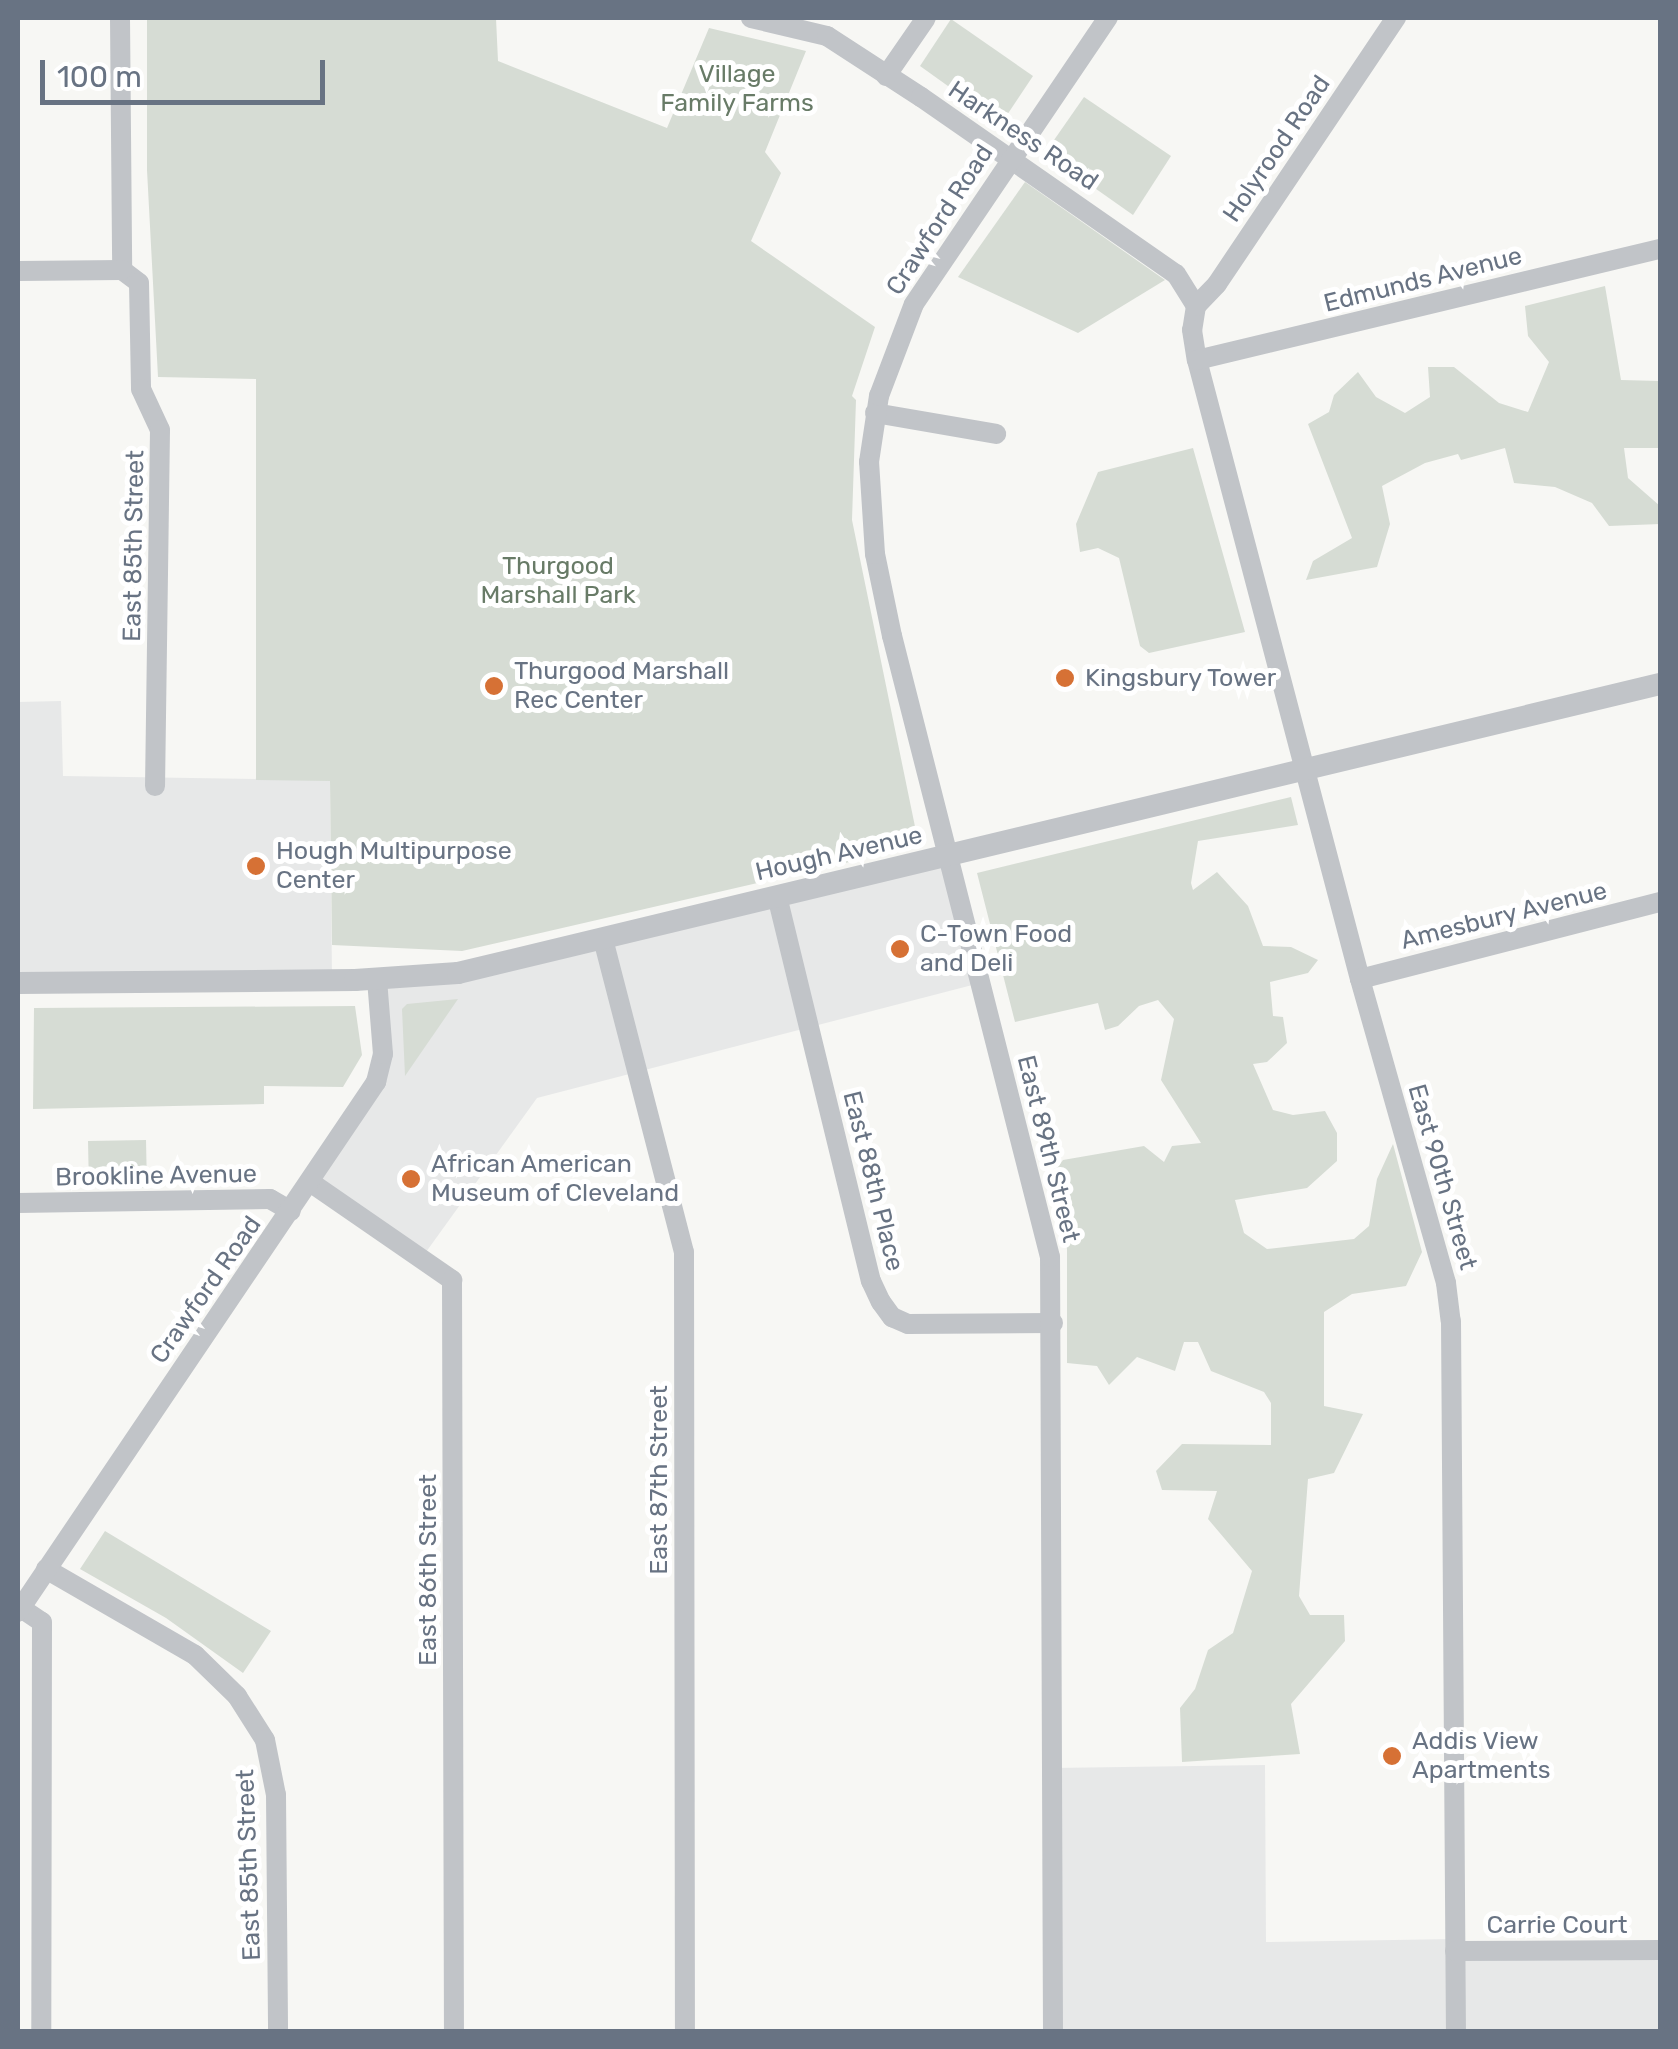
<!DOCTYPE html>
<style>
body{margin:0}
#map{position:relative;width:1678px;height:2049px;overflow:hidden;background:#f7f7f4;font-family:Rubik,sans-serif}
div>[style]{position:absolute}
.built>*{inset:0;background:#e7e8e8}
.green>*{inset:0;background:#d6dcd4}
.minor>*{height:20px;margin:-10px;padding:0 10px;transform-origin:10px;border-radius:10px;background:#c1c4c8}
.tertiary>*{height:22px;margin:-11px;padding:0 11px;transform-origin:11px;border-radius:11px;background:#c1c4c8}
.dots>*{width:28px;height:28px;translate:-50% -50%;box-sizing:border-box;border:5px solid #fff;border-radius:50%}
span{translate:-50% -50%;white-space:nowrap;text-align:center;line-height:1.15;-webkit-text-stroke:10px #fff;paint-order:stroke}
.park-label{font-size:25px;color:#687b67}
.street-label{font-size:25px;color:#687383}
.poi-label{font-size:25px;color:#687383}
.left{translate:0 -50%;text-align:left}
.frame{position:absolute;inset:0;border:20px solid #687383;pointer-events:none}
.scale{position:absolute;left:40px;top:60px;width:285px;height:45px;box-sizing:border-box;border:5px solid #687383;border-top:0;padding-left:12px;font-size:30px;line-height:35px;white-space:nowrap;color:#687383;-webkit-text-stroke:8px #fff;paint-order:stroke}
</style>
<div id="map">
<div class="built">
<i style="clip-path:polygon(61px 701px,63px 776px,330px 780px,332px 980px,18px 983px,18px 702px)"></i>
<i style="clip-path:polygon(947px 857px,980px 983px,537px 1098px,421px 1259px,310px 1182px,376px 1083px,377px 979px,458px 973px)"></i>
<i style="clip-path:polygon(1265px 1765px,1266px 1942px,1455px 1939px,1455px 1950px,1660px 1950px,1660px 2031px,1053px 2031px,1053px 1768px)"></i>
</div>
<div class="green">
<i style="clip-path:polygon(147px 18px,496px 18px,498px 61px,667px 128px,709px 28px,806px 51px,765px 152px,781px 173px,751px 241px,875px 327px,852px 396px,856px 400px,852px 520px,919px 846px,462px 951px,332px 945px,330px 781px,256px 780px,256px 379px,158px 377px,147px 170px)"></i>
<i style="clip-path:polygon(951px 19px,1033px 76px,1001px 124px,920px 66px)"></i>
<i style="clip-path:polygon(1084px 97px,1171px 156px,1133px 215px,1045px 153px)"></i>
<i style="clip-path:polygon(1025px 182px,1165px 280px,1078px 333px,958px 277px)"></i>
<i style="clip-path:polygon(1605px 286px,1621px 380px,1660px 381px,1660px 448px,1624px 448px,1628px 478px,1660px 506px,1660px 524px,1609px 526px,1592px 503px,1555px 487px,1514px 483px,1505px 448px,1461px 460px,1458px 454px,1425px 463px,1382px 486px,1390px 524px,1377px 567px,1306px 580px,1313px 561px,1352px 538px,1308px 424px,1329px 412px,1334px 395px,1358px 372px,1376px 397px,1405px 413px,1430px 397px,1428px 367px,1454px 367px,1499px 403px,1528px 412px,1549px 362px,1528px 336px,1525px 306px)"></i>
<i style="clip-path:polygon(1193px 448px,1245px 632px,1149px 653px,1140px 646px,1119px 558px,1098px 548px,1080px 552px,1076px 524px,1098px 472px)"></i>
<i style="clip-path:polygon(1291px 797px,1298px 825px,1198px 841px,1191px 883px,1193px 890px,1217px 872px,1248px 906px,1263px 946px,1291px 947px,1318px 960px,1308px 973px,1270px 982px,1273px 1016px,1283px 1017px,1287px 1043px,1267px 1062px,1253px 1064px,1273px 1110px,1293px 1115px,1325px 1111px,1337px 1133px,1337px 1161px,1307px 1188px,1235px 1200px,1244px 1233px,1267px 1249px,1354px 1239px,1369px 1226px,1377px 1179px,1393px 1144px,1422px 1252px,1406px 1286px,1352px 1294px,1324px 1312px,1324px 1406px,1363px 1414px,1334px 1473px,1308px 1479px,1299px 1596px,1310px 1615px,1344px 1615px,1345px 1641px,1291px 1704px,1300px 1754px,1182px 1762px,1180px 1708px,1195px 1689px,1208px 1650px,1233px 1633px,1252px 1571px,1208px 1519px,1217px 1491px,1162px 1490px,1156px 1471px,1182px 1444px,1271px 1445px,1271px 1403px,1264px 1392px,1211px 1371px,1198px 1342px,1184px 1342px,1175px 1371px,1137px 1357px,1109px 1385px,1097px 1366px,1067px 1363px,1067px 1249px,1049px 1179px,1063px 1160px,1144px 1146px,1164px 1162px,1172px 1146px,1201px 1143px,1161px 1080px,1174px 1019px,1158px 1000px,1139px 1006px,1118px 1026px,1105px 1030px,1098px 1003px,1015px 1022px,977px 873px)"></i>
<i style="clip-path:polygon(458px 999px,405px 1076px,402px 1009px,407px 1004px)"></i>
<i style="clip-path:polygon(355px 1006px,362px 1055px,343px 1087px,264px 1086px,264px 1104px,33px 1109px,34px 1008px)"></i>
<i style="clip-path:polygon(146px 1140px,147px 1188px,89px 1188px,88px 1141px)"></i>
<i style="clip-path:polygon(105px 1531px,271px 1631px,243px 1673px,166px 1618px,80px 1569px)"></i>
</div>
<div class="minor">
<i style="left:120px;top:18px;width:252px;rotate:89.5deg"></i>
<i style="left:122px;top:270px;width:21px;rotate:37deg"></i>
<i style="left:139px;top:283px;width:106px;rotate:88.9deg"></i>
<i style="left:141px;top:389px;width:45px;rotate:65.1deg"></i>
<i style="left:160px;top:430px;width:356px;rotate:90.8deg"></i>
<i style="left:751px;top:18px;width:78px;rotate:13.3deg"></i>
<i style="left:827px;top:36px;width:112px;rotate:33deg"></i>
<i style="left:921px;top:97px;width:310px;rotate:34.8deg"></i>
<i style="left:1176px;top:274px;width:38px;rotate:58deg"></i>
<i style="left:1196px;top:306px;width:24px;rotate:99deg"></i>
<i style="left:1192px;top:330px;width:30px;rotate:81deg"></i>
<i style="left:1197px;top:360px;width:640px;rotate:75.25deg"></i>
<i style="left:1360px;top:979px;width:316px;rotate:74.2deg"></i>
<i style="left:1446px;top:1283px;width:38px;rotate:83deg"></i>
<i style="left:1451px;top:1321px;width:711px;rotate:89.6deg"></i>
<i style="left:886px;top:76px;width:70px;rotate:-55.4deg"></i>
<i style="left:18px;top:271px;width:104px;rotate:-0.6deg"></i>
<i style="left:1196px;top:306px;width:30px;rotate:-46deg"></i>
<i style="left:1217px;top:284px;width:321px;rotate:-56.1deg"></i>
<i style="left:1197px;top:360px;width:476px;rotate:-13.5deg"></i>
<i style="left:875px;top:413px;width:123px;rotate:9.8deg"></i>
<i style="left:777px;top:896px;width:396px;rotate:76.3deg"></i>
<i style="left:871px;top:1281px;width:23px;rotate:65deg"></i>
<i style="left:881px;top:1302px;width:19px;rotate:54deg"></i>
<i style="left:892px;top:1317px;width:17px;rotate:24deg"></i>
<i style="left:908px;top:1324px;width:145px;rotate:-0.4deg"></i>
<i style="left:603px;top:939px;width:323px;rotate:75.5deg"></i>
<i style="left:684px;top:1252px;width:780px;rotate:89.93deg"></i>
<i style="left:1360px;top:979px;width:310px;rotate:-14.4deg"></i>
<i style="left:310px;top:1182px;width:173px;rotate:34.6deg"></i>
<i style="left:452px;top:1280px;width:752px;rotate:89.85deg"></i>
<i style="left:18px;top:1203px;width:252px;rotate:-0.9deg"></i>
<i style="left:270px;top:1199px;width:24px;rotate:30deg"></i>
<i style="left:46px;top:1569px;width:172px;rotate:30deg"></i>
<i style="left:195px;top:1655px;width:59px;rotate:44.3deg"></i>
<i style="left:237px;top:1696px;width:52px;rotate:57.5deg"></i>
<i style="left:265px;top:1740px;width:56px;rotate:78.7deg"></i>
<i style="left:276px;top:1795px;width:237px;rotate:89.5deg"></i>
<i style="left:21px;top:1608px;width:25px;rotate:34deg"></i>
<i style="left:42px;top:1622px;width:410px;rotate:90.1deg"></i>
<i style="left:18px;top:1612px;width:640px;rotate:-55.96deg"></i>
<i style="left:376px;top:1082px;width:29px;rotate:-76deg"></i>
<i style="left:383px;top:1054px;width:75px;rotate:-94.6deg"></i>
<i style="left:1455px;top:1951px;width:205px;rotate:-0.3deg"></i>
<i style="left:1053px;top:2032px;width:775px;rotate:-90.22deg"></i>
<i style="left:1050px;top:1257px;width:641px;rotate:-104.27deg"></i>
<i style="left:892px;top:636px;width:84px;rotate:-101.7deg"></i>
<i style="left:875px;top:554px;width:92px;rotate:-93.7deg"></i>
<i style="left:869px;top:462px;width:67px;rotate:-81.4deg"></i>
<i style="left:879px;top:396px;width:98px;rotate:-69.2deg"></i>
<i style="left:914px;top:304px;width:346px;rotate:-55.9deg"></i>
</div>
<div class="tertiary">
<i style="left:18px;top:983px;width:337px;rotate:-0.5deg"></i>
<i style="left:355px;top:980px;width:103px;rotate:-3.9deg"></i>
<i style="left:458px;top:973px;width:1236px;rotate:-13.52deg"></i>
</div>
<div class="dots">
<i style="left:1065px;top:678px;background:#d67135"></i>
<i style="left:494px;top:686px;background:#d67135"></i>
<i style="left:256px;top:866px;background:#d67135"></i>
<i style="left:900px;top:949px;background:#d67135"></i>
<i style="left:411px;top:1179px;background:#d67135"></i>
<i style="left:1392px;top:1756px;background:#d67135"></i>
</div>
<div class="park-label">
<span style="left:737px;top:89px">Village<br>Family Farms</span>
<span style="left:558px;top:581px">Thurgood<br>Marshall Park</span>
</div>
<div class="street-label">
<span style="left:1023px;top:136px;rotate:34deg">Harkness Road</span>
<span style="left:1277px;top:149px;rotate:-56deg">Holyrood Road</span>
<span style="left:940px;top:220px;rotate:-57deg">Crawford Road</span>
<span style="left:1423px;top:280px;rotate:-14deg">Edmunds Avenue</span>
<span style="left:134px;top:546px;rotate:-89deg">East 85th Street</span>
<span style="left:839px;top:854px;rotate:-13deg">Hough Avenue</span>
<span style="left:1504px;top:916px;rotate:-14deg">Amesbury Avenue</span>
<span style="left:1048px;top:1149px;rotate:76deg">East 89th Street</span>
<span style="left:156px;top:1176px;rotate:-1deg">Brookline Avenue</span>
<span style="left:1442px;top:1177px;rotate:74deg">East 90th Street</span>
<span style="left:873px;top:1181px;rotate:76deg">East 88th Place</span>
<span style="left:206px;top:1290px;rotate:-55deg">Crawford Road</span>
<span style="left:659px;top:1480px;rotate:-90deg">East 87th Street</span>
<span style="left:428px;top:1570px;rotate:-90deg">East 86th Street</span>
<span style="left:249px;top:1865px;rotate:-92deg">East 85th Street</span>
<span style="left:1557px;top:1925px">Carrie Court</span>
</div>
<div class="poi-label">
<span class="left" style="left:514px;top:686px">Thurgood Marshall<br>Rec Center</span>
<span class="left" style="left:1085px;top:678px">Kingsbury Tower</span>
<span class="left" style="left:276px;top:866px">Hough Multipurpose<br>Center</span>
<span class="left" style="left:920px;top:949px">C-Town Food<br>and Deli</span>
<span class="left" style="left:431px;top:1179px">African American<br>Museum of Cleveland</span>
<span class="left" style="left:1412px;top:1756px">Addis View<br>Apartments</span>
</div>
<div class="frame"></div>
<div class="scale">100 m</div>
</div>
